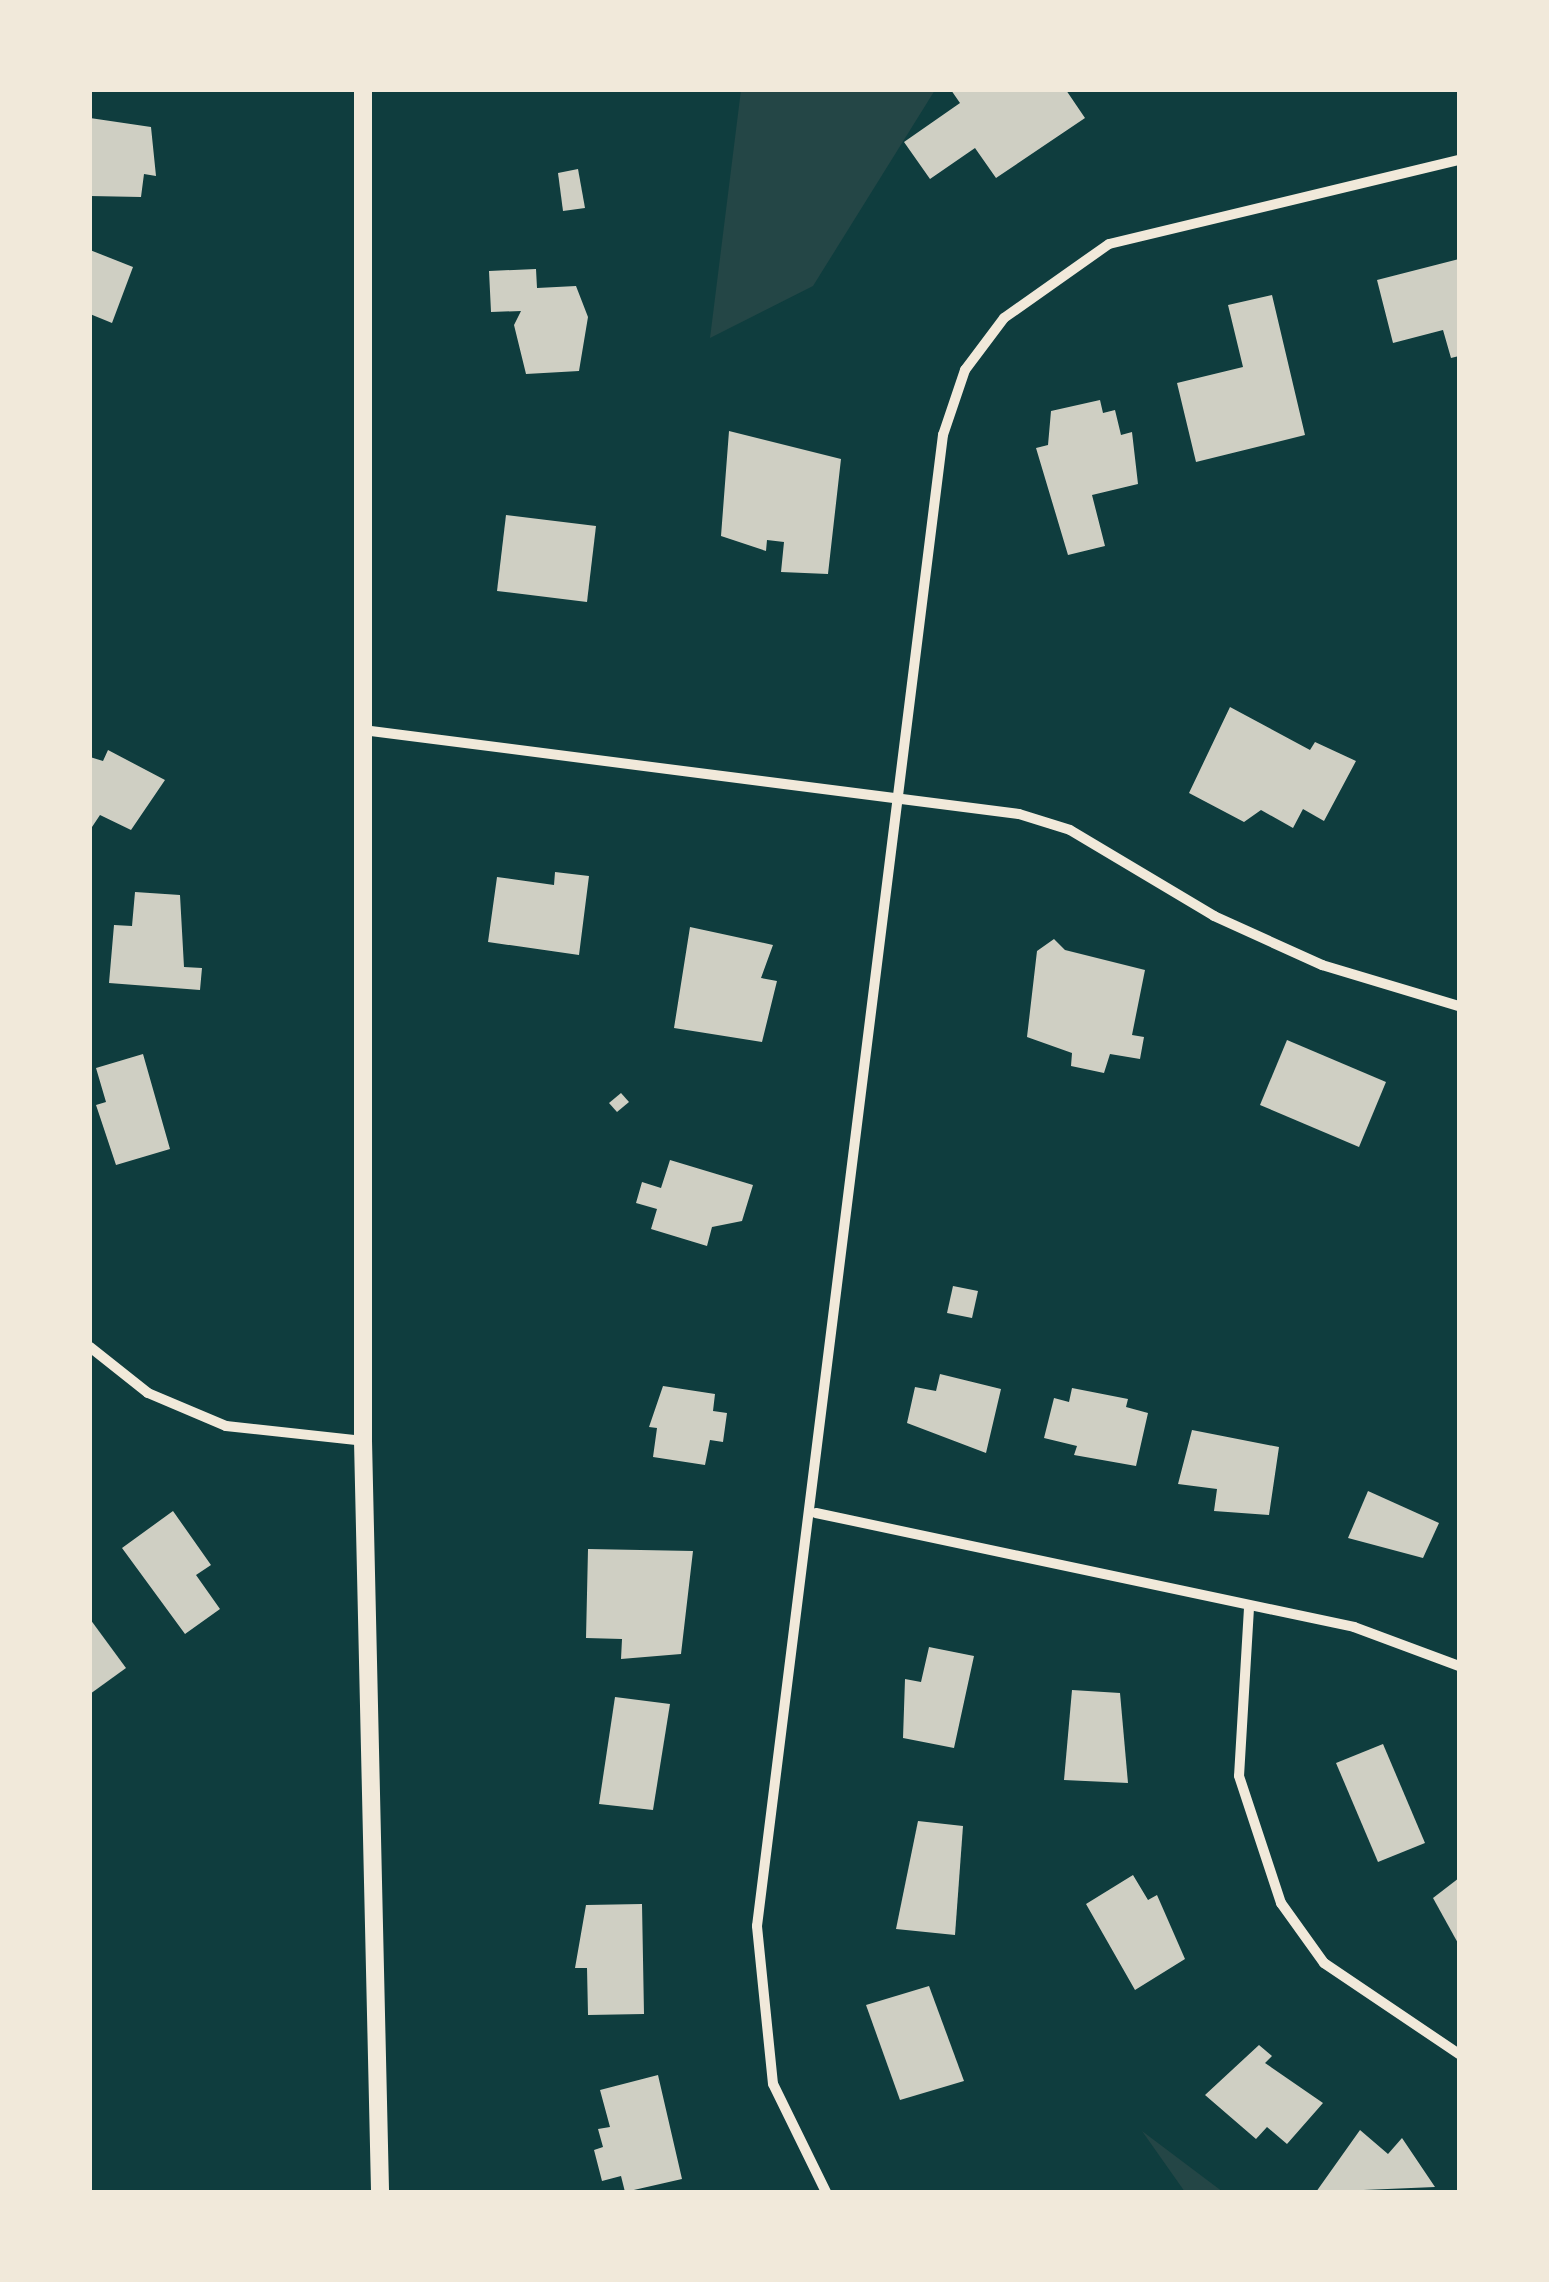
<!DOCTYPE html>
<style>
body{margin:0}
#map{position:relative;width:1549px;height:2282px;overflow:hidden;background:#0f3d3e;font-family:"Alegreya Sans",sans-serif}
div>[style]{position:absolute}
.green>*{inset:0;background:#244646}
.building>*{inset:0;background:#cfcfc3}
.minor>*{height:10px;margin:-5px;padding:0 5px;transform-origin:5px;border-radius:5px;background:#f1e9da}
.tertiary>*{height:18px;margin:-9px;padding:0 9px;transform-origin:9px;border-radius:9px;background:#f1e9da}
span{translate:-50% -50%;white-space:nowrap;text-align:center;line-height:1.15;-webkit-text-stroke:10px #f1e9da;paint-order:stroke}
.frame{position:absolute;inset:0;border:92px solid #f1e9da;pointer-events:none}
</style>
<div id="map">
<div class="green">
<i style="clip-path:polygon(741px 90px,935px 90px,813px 286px,710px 338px)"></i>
<i style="clip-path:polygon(1142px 2131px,1223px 2192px,1185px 2192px)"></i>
</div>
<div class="building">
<i style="clip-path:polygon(951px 90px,1066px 90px,1085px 118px,996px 178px,975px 148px,930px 179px,904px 142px,960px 103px)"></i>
<i style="clip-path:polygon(90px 118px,151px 127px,156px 176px,144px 174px,141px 197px,90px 196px)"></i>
<i style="clip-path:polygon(578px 169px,585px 208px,563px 211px,558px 173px)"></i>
<i style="clip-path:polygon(90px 250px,133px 267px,112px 323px,90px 314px)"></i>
<i style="clip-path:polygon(1459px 259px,1459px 356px,1451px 358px,1443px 330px,1393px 343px,1377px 280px)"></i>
<i style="clip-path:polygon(536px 269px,537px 288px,576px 286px,588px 317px,579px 371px,526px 374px,514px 325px,521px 311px,491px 312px,489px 271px)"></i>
<i style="clip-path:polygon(1272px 295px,1305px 435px,1196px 462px,1177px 383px,1243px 367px,1228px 305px)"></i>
<i style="clip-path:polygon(1100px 400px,1103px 413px,1115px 410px,1121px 435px,1132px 432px,1138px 484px,1092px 495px,1105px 546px,1068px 555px,1036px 448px,1048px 445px,1051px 411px)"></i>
<i style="clip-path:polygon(729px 431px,841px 459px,828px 574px,781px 572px,784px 542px,767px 540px,766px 551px,721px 536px)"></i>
<i style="clip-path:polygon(506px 515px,596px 526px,587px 602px,497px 591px)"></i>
<i style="clip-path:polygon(1230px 707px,1310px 750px,1315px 742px,1356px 761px,1324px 821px,1303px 809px,1293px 828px,1261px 810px,1244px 822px,1189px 793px)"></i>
<i style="clip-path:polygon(108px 750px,165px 780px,131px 830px,100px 815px,90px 830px,90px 757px,103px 761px)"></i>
<i style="clip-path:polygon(555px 872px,589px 876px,579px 955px,488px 942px,497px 877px,554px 885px)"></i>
<i style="clip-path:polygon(135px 892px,180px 895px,184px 967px,202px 968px,200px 990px,109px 983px,114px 925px,132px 926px)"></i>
<i style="clip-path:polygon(690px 927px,773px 945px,761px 978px,777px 981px,762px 1042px,674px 1028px)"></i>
<i style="clip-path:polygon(1054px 939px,1065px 950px,1145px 970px,1132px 1035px,1144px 1037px,1140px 1059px,1110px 1054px,1104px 1073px,1071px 1066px,1072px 1053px,1027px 1037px,1037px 951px)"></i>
<i style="clip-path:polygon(1287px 1040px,1386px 1082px,1359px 1147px,1260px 1105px)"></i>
<i style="clip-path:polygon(143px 1054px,170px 1149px,116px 1165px,96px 1105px,106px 1102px,96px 1068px)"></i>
<i style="clip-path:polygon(621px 1093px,629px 1102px,617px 1112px,609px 1103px)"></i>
<i style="clip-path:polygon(670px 1160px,753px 1185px,742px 1221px,712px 1227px,707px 1246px,651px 1229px,657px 1209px,636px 1203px,642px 1182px,661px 1188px)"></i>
<i style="clip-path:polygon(953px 1286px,978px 1291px,972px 1318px,947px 1313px)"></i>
<i style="clip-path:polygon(940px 1374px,1001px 1389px,986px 1453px,907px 1423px,915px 1387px,936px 1391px)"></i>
<i style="clip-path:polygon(663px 1386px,715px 1394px,713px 1411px,727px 1413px,723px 1442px,710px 1440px,705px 1465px,653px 1457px,657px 1428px,649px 1427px)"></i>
<i style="clip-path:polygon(1072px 1388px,1128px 1399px,1126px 1407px,1148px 1413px,1136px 1466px,1074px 1455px,1077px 1446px,1044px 1438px,1054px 1398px,1069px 1402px)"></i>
<i style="clip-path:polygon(1192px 1430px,1279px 1447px,1269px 1515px,1214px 1511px,1217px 1489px,1178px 1484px)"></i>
<i style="clip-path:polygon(1368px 1491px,1439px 1523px,1423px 1558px,1348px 1538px)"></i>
<i style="clip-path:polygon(173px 1511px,211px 1565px,196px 1575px,220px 1609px,185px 1634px,122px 1548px)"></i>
<i style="clip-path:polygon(588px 1549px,693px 1551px,681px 1654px,621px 1659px,622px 1639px,586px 1638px)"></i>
<i style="clip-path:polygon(90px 1619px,126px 1668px,90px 1694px)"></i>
<i style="clip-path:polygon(929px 1647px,974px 1656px,954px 1748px,903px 1738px,905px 1679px,921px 1682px)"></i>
<i style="clip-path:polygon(1072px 1690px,1120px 1693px,1128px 1783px,1064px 1780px)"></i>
<i style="clip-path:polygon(615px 1697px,670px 1704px,653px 1810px,599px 1804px)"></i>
<i style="clip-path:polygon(1383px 1744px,1425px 1843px,1378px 1862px,1336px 1763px)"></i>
<i style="clip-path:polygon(918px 1821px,963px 1826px,955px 1935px,896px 1929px)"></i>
<i style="clip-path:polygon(1133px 1875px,1148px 1900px,1157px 1895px,1185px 1959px,1135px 1990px,1086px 1904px)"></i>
<i style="clip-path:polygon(1459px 1878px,1459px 1945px,1433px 1898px)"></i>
<i style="clip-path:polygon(642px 1904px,644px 2014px,588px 2015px,587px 1968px,575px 1968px,586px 1905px)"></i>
<i style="clip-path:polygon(929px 1986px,964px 2081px,900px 2100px,866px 2005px)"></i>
<i style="clip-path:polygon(1259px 2045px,1272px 2056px,1265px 2063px,1323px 2103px,1287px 2144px,1267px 2127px,1256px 2139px,1205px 2095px)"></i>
<i style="clip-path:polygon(658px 2075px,682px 2179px,625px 2192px,621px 2176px,602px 2181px,594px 2150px,603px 2147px,598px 2129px,610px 2127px,600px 2090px)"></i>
<i style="clip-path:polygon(1360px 2130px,1388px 2154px,1402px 2138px,1435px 2187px,1316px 2192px)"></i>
</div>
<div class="minor">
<i style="left:363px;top:730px;width:661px;rotate:7.3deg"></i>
<i style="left:1019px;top:814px;width:53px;rotate:17.4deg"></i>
<i style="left:1070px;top:830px;width:168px;rotate:30.8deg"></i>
<i style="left:1214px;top:916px;width:119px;rotate:24.4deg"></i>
<i style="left:1322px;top:965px;width:143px;rotate:16.7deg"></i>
<i style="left:90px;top:1347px;width:74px;rotate:38.4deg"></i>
<i style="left:148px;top:1393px;width:85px;rotate:22.9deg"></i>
<i style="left:226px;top:1426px;width:138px;rotate:6.2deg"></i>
<i style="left:816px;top:1513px;width:550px;rotate:11.96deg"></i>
<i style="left:1354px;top:1627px;width:112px;rotate:20.4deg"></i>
<i style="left:1249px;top:1608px;width:168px;rotate:93.4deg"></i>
<i style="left:1239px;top:1776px;width:134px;rotate:71.7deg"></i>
<i style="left:1281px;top:1903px;width:74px;rotate:54.4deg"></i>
<i style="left:1324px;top:1963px;width:163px;rotate:34deg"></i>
<i style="left:826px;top:2192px;width:120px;rotate:-116.1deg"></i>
<i style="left:773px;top:2084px;width:159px;rotate:-95.8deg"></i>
<i style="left:757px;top:1926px;width:1503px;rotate:-82.89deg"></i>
<i style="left:943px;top:435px;width:69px;rotate:-71.3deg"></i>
<i style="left:965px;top:370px;width:65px;rotate:-53.1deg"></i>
<i style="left:1004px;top:318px;width:128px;rotate:-35.2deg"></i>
<i style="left:1109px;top:244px;width:360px;rotate:-13.5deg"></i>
</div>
<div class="tertiary">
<i style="left:363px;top:90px;width:1351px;rotate:90deg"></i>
<i style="left:363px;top:1441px;width:751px;rotate:88.7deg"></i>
</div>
<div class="frame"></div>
</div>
